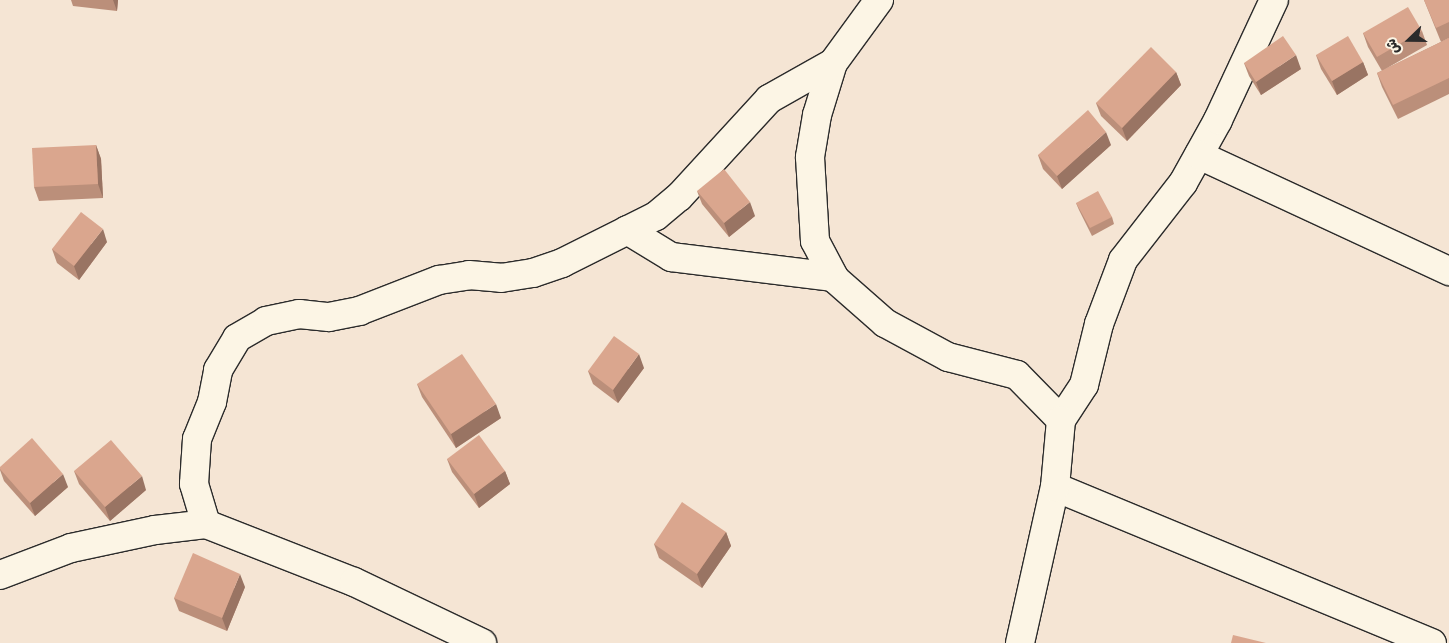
<!DOCTYPE html>
<meta charset="utf-8">
<style>
body{margin:0}
#map{position:relative;width:1449px;height:643px;overflow:hidden;background:#f5e5d4;font-family:"Gochi Hand","Playpen Sans Arabic",sans-serif}
div>[style]{position:absolute}
.roads{filter:drop-shadow(1px 0 #2b2b2b) drop-shadow(-1px 0 #2b2b2b) drop-shadow(0 1px #2b2b2b) drop-shadow(0 -1px #2b2b2b)}
.street>*{height:28px;margin:-14px;padding:0 14px;transform-origin:14px;border-radius:14px;background:#fcf5e5}
.wall>*{inset:0;background:#bb8f7a}
.shaded-wall>*{inset:0;background:#997463}
.building>*{inset:0;background:#daa68e}
span{translate:-50% -50%;white-space:nowrap;text-align:center;line-height:1.15;-webkit-text-stroke:4px #fcf5e5;paint-order:stroke}
.north{position:absolute;left:1384px;top:15px;width:50px;height:50px;-webkit-text-stroke:4px #fcf5e5;paint-order:stroke;rotate:248deg;font-size:14px;font-weight:700;line-height:20px;text-align:center;color:#2b2b2b}
.north::after{content:'';display:block;margin:auto;width:18px;height:22px;background:#2b2b2b;clip-path:polygon(50% 0,100% 100%,50% 72%,0 100%)}
</style>
<div id="map">
<div class="roads">
<div class="street">
<i style="left:879px;top:0;width:78px;rotate:126.1deg"></i>
<i style="left:833px;top:63px;width:54px;rotate:107.1deg"></i>
<i style="left:817px;top:115px;width:43px;rotate:99.5deg"></i>
<i style="left:810px;top:157px;width:84px;rotate:86.6deg"></i>
<i style="left:815px;top:241px;width:43px;rotate:62.2deg"></i>
<i style="left:835px;top:279px;width:67px;rotate:41.3deg"></i>
<i style="left:885px;top:323px;width:72px;rotate:28.4deg"></i>
<i style="left:948px;top:357px;width:71px;rotate:14.6deg"></i>
<i style="left:1017px;top:375px;width:63px;rotate:45.6deg"></i>
<i style="left:1061px;top:420px;width:42px;rotate:-56.7deg"></i>
<i style="left:1084px;top:385px;width:63px;rotate:-76.2deg"></i>
<i style="left:1099px;top:324px;width:68px;rotate:-69.4deg"></i>
<i style="left:1123px;top:260px;width:98px;rotate:-52.1deg"></i>
<i style="left:1183px;top:183px;width:72px;rotate:-60.9deg"></i>
<i style="left:1218px;top:120px;width:132px;rotate:-65deg"></i>
<i style="left:1199px;top:155px;width:276px;rotate:24.9deg"></i>
<i style="left:627px;top:230px;width:52px;rotate:31.5deg"></i>
<i style="left:671px;top:257px;width:164px;rotate:7deg"></i>
<i style="left:1055px;top:487px;width:408px;rotate:22.5deg"></i>
<i style="left:206px;top:524px;width:42px;rotate:-106.7deg"></i>
<i style="left:194px;top:484px;width:45px;rotate:-86.2deg"></i>
<i style="left:197px;top:439px;width:40px;rotate:-68deg"></i>
<i style="left:212px;top:402px;width:33px;rotate:-79deg"></i>
<i style="left:218px;top:370px;width:37px;rotate:-59deg"></i>
<i style="left:237px;top:338px;width:34px;rotate:-30deg"></i>
<i style="left:266px;top:321px;width:34px;rotate:-12deg"></i>
<i style="left:299px;top:314px;width:30px;rotate:6deg"></i>
<i style="left:329px;top:317px;width:31px;rotate:-11deg"></i>
<i style="left:359px;top:311px;width:86px;rotate:-21.2deg"></i>
<i style="left:439px;top:280px;width:30px;rotate:-9deg"></i>
<i style="left:469px;top:275px;width:32px;rotate:5deg"></i>
<i style="left:501px;top:278px;width:32px;rotate:-9deg"></i>
<i style="left:533px;top:273px;width:31px;rotate:-19deg"></i>
<i style="left:562px;top:263px;width:105px;rotate:-26.6deg"></i>
<i style="left:656px;top:216px;width:30px;rotate:-40deg"></i>
<i style="left:679px;top:197px;width:133px;rotate:-47.4deg"></i>
<i style="left:769px;top:99px;width:73px;rotate:-29.4deg"></i>
<i style="left:0;top:575px;width:76px;rotate:-20.8deg"></i>
<i style="left:71px;top:548px;width:86px;rotate:-12.1deg"></i>
<i style="left:155px;top:530px;width:51px;rotate:-6.7deg"></i>
<i style="left:206px;top:524px;width:159px;rotate:21.4deg"></i>
<i style="left:354px;top:582px;width:142px;rotate:25.5deg"></i>
<i style="left:1020px;top:643px;width:160px;rotate:-77.4deg"></i>
<i style="left:1055px;top:487px;width:67px;rotate:-84.9deg"></i>
</div>
</div>
<div class="wall">
<i style="clip-path:polygon(71px 0,118px 0,117px 11px,73px 6px)"></i>
<i style="clip-path:polygon(1424px 0,1449px 0,1449px 38px,1441px 42px)"></i>
<i style="clip-path:polygon(1422px 31px,1427px 45px,1382px 71px,1368px 47px,1363px 33px)"></i>
<i style="clip-path:polygon(1449px 38px,1449px 94px,1398px 119px,1382px 87px,1377px 73px)"></i>
<i style="clip-path:polygon(1316px 55px,1363px 62px,1368px 75px,1337px 95px,1321px 69px)"></i>
<i style="clip-path:polygon(1244px 63px,1301px 69px,1261px 95px,1249px 76px)"></i>
<i style="clip-path:polygon(1176px 72px,1181px 85px,1127px 141px,1101px 116px,1096px 103px)"></i>
<i style="clip-path:polygon(96px 145px,101px 159px,103px 198px,39px 201px,34px 187px)"></i>
<i style="clip-path:polygon(1111px 145px,1062px 189px,1043px 169px,1038px 155px)"></i>
<i style="clip-path:polygon(697px 191px,755px 216px,729px 237px,702px 204px)"></i>
<i style="clip-path:polygon(1076px 203px,1112px 217px,1114px 224px,1092px 236px,1079px 210px)"></i>
<i style="clip-path:polygon(107px 242px,79px 280px,57px 263px,52px 249px)"></i>
<i style="clip-path:polygon(644px 368px,618px 403px,593px 384px,588px 371px)"></i>
<i style="clip-path:polygon(417px 384px,501px 418px,456px 448px,422px 397px)"></i>
<i style="clip-path:polygon(447px 459px,505px 471px,510px 484px,479px 508px,452px 472px)"></i>
<i style="clip-path:polygon(0 467px,68px 487px,35px 516px,4px 481px,0 470px)"></i>
<i style="clip-path:polygon(74px 471px,146px 490px,110px 521px,79px 484px)"></i>
<i style="clip-path:polygon(726px 532px,731px 546px,702px 588px,659px 558px,654px 544px)"></i>
<i style="clip-path:polygon(245px 587px,227px 631px,179px 611px,174px 598px)"></i>
</div>
<div class="shaded-wall">
<i style="clip-path:polygon(113px 0,118px 0,117px 11px)"></i>
<i style="clip-path:polygon(1296px 55px,1301px 69px,1261px 95px,1256px 82px)"></i>
<i style="clip-path:polygon(1363px 62px,1368px 75px,1337px 95px,1332px 81px)"></i>
<i style="clip-path:polygon(1176px 72px,1181px 85px,1127px 141px,1122px 128px)"></i>
<i style="clip-path:polygon(1106px 132px,1111px 145px,1062px 189px,1057px 176px)"></i>
<i style="clip-path:polygon(96px 145px,101px 159px,103px 198px,98px 184px)"></i>
<i style="clip-path:polygon(750px 202px,755px 216px,729px 237px,724px 223px)"></i>
<i style="clip-path:polygon(103px 229px,107px 242px,79px 280px,74px 266px)"></i>
<i style="clip-path:polygon(639px 354px,644px 368px,618px 403px,613px 390px)"></i>
<i style="clip-path:polygon(496px 404px,501px 418px,456px 448px,451px 434px)"></i>
<i style="clip-path:polygon(505px 471px,510px 484px,479px 508px,474px 494px)"></i>
<i style="clip-path:polygon(63px 474px,68px 487px,35px 516px,30px 503px)"></i>
<i style="clip-path:polygon(142px 476px,146px 490px,110px 521px,105px 507px)"></i>
<i style="clip-path:polygon(726px 532px,731px 546px,702px 588px,697px 574px)"></i>
<i style="clip-path:polygon(240px 574px,245px 587px,227px 631px,222px 618px)"></i>
</div>
<div class="building">
<i style="clip-path:polygon(1424px 0,1449px 0,1449px 22px,1436px 28px)"></i>
<i style="clip-path:polygon(1408px 7px,1422px 31px,1377px 57px,1363px 33px)"></i>
<i style="clip-path:polygon(1283px 36px,1296px 55px,1256px 82px,1244px 63px)"></i>
<i style="clip-path:polygon(1348px 36px,1363px 62px,1332px 81px,1316px 55px)"></i>
<i style="clip-path:polygon(1449px 38px,1449px 78px,1393px 105px,1377px 73px)"></i>
<i style="clip-path:polygon(1151px 47px,1176px 72px,1122px 128px,1096px 103px)"></i>
<i style="clip-path:polygon(1088px 110px,1106px 132px,1057px 176px,1038px 155px)"></i>
<i style="clip-path:polygon(96px 145px,98px 184px,34px 187px,32px 148px)"></i>
<i style="clip-path:polygon(724px 169px,750px 202px,724px 223px,697px 191px)"></i>
<i style="clip-path:polygon(1098px 191px,1112px 217px,1090px 228px,1076px 203px)"></i>
<i style="clip-path:polygon(81px 212px,103px 229px,74px 266px,52px 249px)"></i>
<i style="clip-path:polygon(614px 336px,639px 354px,613px 390px,588px 371px)"></i>
<i style="clip-path:polygon(462px 354px,496px 404px,451px 434px,417px 384px)"></i>
<i style="clip-path:polygon(479px 435px,505px 471px,474px 494px,447px 459px)"></i>
<i style="clip-path:polygon(32px 438px,63px 474px,30px 503px,0 469px,0 467px)"></i>
<i style="clip-path:polygon(111px 440px,142px 476px,105px 507px,74px 471px)"></i>
<i style="clip-path:polygon(682px 502px,726px 532px,697px 574px,654px 544px)"></i>
<i style="clip-path:polygon(193px 553px,240px 574px,222px 618px,174px 598px)"></i>
<i style="clip-path:polygon(1233px 635px,1266px 643px,1231px 643px)"></i>
</div>
<div class="north">ش</div>
</div>
